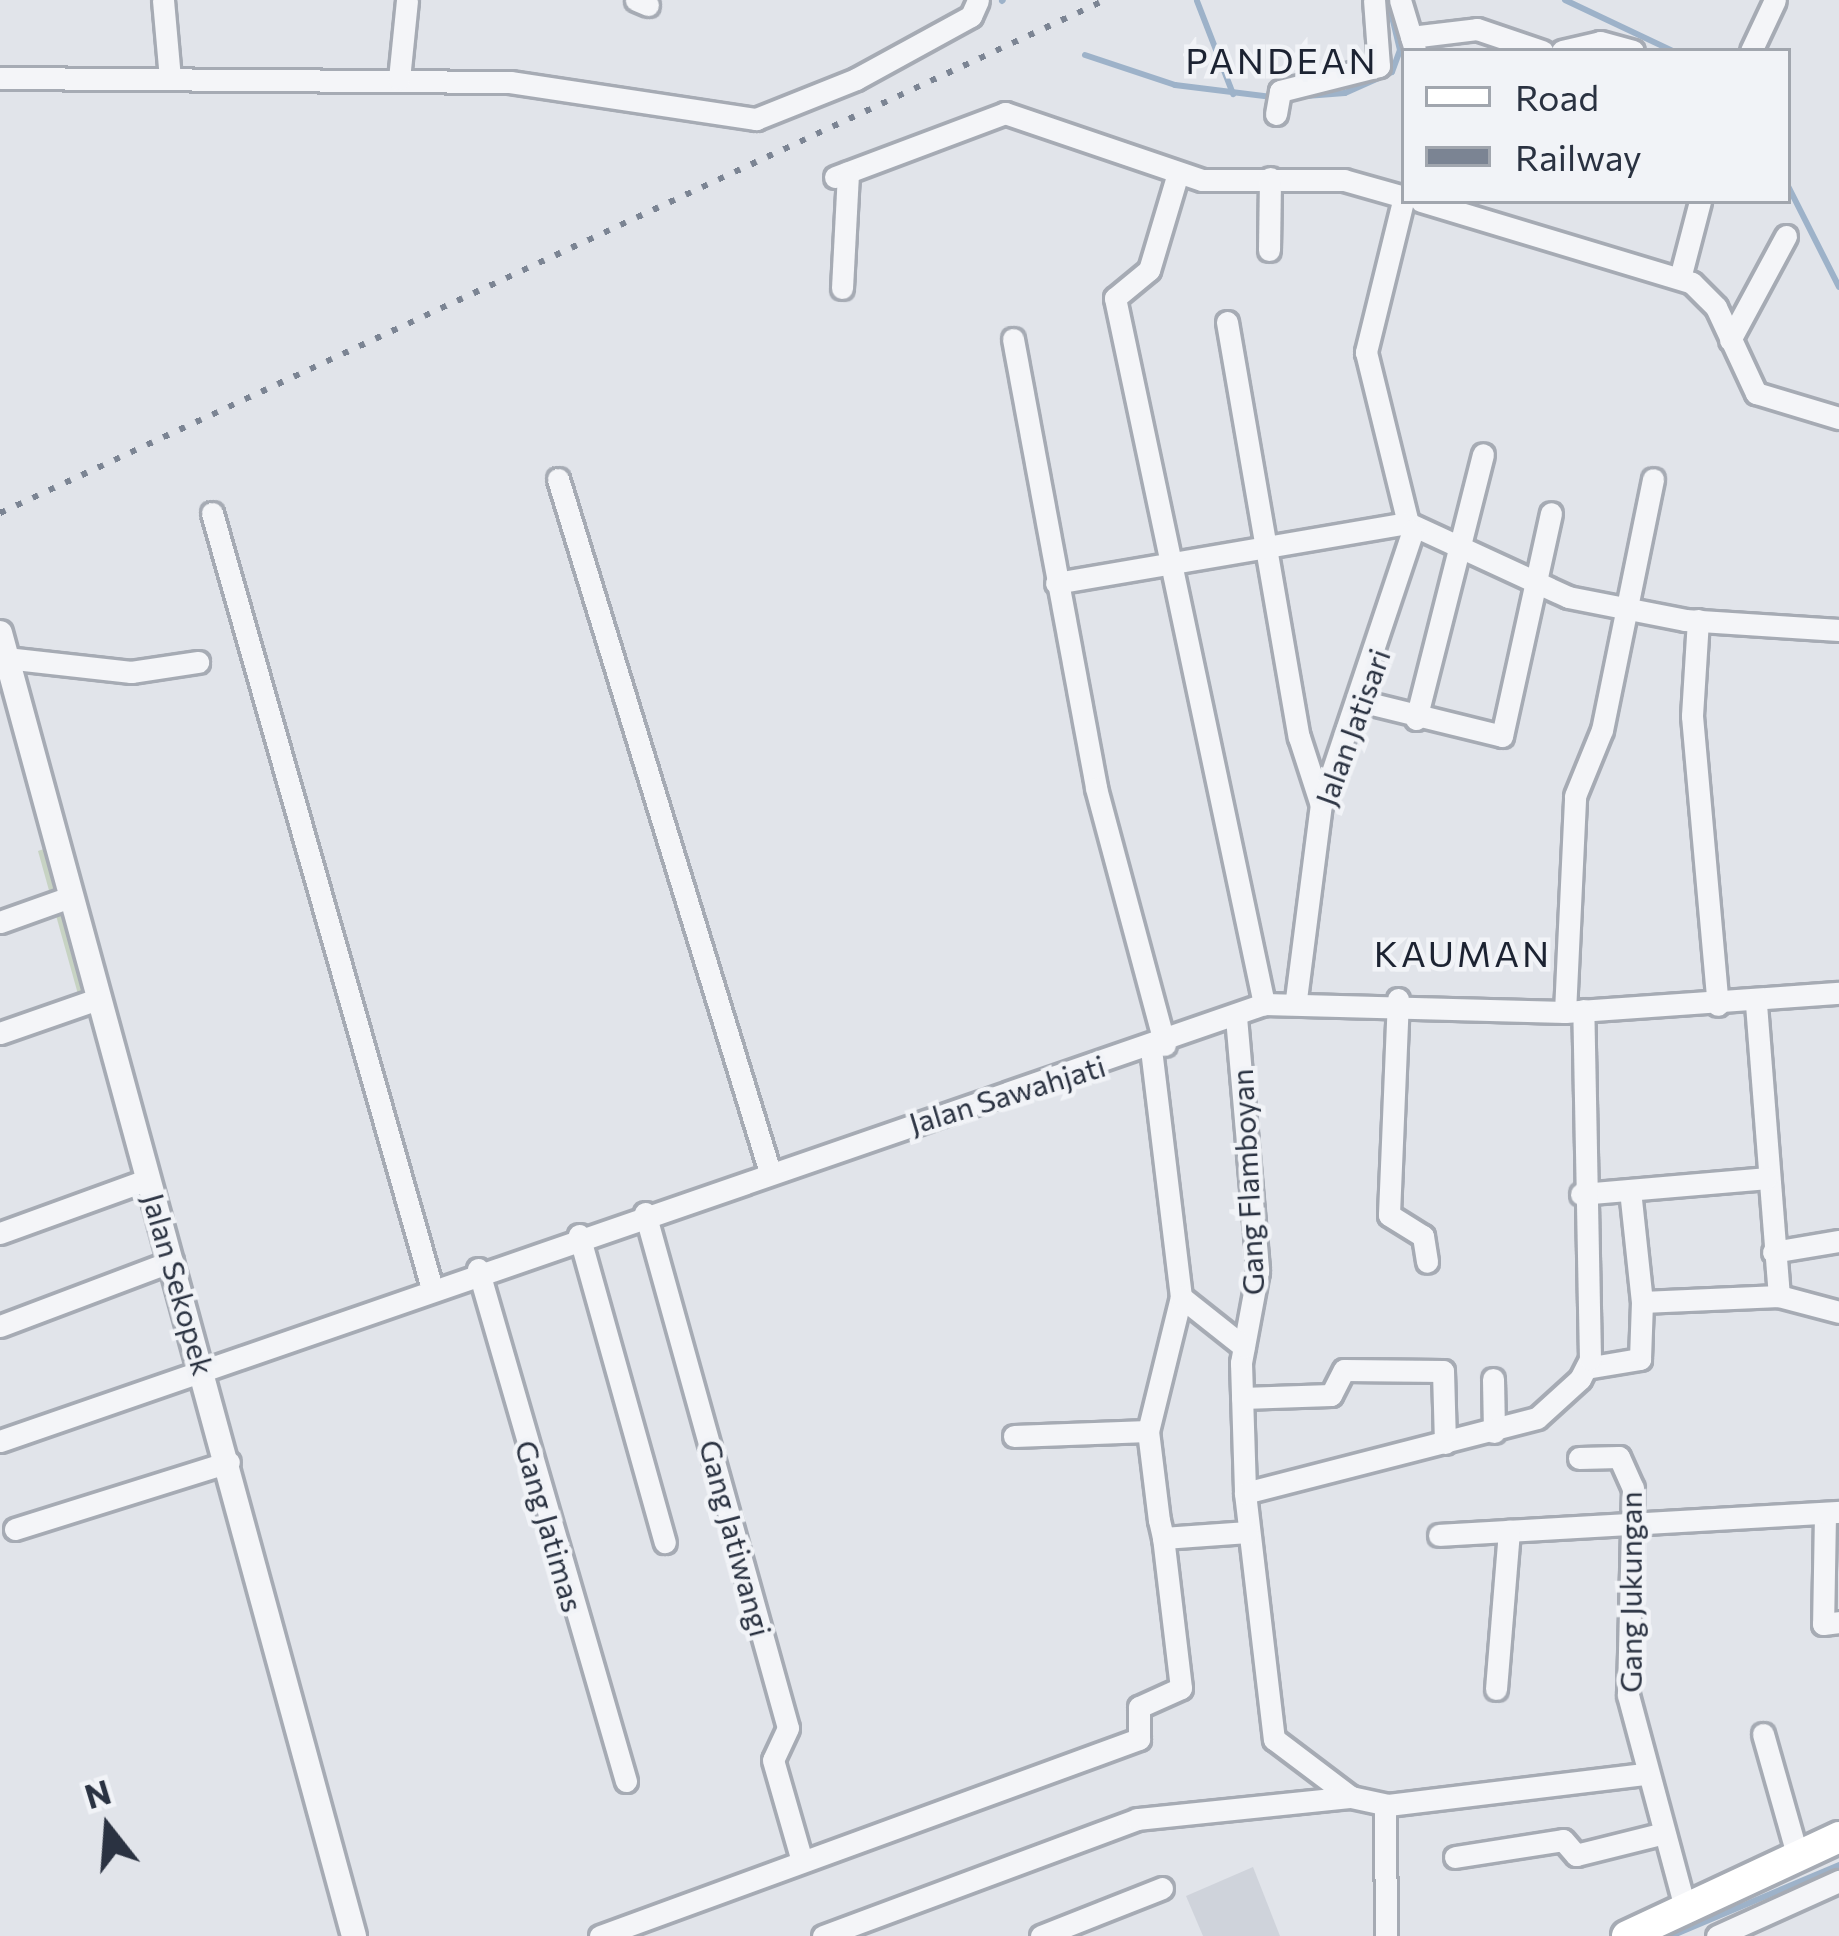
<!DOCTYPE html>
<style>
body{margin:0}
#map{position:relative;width:1839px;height:1936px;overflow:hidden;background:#e1e4ea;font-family:Commissioner,sans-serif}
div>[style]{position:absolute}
.built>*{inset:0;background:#cfd3db}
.green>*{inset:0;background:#c7d3c3}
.stream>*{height:6px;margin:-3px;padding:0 3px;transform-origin:3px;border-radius:3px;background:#9db2c9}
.roads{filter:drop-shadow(3px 0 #a6abb4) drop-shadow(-3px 0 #a6abb4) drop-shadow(0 3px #a6abb4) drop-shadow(0 -3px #a6abb4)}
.minor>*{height:21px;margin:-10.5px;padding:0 10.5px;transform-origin:10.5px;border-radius:10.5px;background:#f4f5f8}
.tertiary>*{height:24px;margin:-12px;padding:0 12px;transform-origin:12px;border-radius:12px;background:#f4f5f8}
.secondary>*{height:30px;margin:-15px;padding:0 15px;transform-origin:15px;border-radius:15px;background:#fff}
.rail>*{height:6px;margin-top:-3px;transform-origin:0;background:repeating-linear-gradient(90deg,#7b8493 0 6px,transparent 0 18px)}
span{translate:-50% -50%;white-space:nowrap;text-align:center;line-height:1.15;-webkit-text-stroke:9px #f1f3f7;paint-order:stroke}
.street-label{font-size:30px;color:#2a3241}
.quarter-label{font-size:36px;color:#1c2332;letter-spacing:3px}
.legend{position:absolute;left:1401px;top:48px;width:390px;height:156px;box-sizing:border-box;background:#f1f3f7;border:3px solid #a1a6ae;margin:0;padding:15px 21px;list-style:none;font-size:36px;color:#2a3241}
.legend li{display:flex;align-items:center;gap:24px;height:60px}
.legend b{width:60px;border:3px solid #a1a6ae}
.north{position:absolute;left:48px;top:1768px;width:120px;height:120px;-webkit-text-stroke:9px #f1f3f7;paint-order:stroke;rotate:343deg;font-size:33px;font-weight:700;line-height:48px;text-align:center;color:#2a3241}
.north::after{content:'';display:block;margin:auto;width:42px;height:54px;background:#2a3241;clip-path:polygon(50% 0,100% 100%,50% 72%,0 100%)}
</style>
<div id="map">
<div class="built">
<i style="clip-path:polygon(1253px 1867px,1280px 1936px,1203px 1936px,1186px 1896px)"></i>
</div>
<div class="green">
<i style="clip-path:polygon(52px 846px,95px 1000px,81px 1005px,38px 851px)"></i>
</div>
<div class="stream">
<i style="left:1565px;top:0;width:119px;rotate:25.3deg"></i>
<i style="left:1002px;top:1px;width:1px;rotate:-45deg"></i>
<i style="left:1197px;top:1px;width:100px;rotate:68.8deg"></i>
<i style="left:1085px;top:55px;width:95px;rotate:18.4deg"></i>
<i style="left:1175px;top:85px;width:99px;rotate:7deg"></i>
<i style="left:1293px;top:97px;width:52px;rotate:-4.4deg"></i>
<i style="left:1345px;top:93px;width:51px;rotate:-24.1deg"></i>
<i style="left:1392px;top:72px;width:23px;rotate:-70deg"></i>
<i style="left:1400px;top:50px;width:51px;rotate:-103.5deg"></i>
<i style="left:1788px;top:186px;width:113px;rotate:63.2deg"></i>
<i style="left:1671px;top:1936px;width:182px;rotate:-22.9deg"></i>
</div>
<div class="roads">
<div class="minor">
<i style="left:163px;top:0;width:78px;rotate:84.9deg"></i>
<i style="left:636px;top:0;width:13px;rotate:23deg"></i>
<i style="left:1400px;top:0;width:52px;rotate:73.3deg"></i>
<i style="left:1411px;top:37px;width:66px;rotate:-6.9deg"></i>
<i style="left:1477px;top:29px;width:69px;rotate:18.7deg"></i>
<i style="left:1562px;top:51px;width:39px;rotate:-13deg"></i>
<i style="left:1600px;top:42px;width:34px;rotate:15deg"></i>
<i style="left:1751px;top:51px;width:56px;rotate:-64.8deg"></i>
<i style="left:0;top:78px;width:510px;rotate:0.45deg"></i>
<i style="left:510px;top:82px;width:249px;rotate:8.6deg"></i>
<i style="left:756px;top:119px;width:108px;rotate:-21.8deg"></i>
<i style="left:856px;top:79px;width:131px;rotate:-28.7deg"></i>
<i style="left:971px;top:16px;width:17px;rotate:-66deg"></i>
<i style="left:399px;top:79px;width:79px;rotate:-84.2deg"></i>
<i style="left:1276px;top:114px;width:23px;rotate:-80deg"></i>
<i style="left:1280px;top:91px;width:102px;rotate:-14.2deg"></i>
<i style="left:1379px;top:66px;width:66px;rotate:-94.3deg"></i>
<i style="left:1178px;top:173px;width:101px;rotate:106.6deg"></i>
<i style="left:1149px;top:270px;width:44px;rotate:140.5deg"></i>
<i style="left:1115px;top:298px;width:722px;rotate:78.08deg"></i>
<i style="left:835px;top:177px;width:182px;rotate:-20.6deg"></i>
<i style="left:1005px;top:113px;width:208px;rotate:18.8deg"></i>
<i style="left:1202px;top:180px;width:142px"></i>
<i style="left:1344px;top:180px;width:62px;rotate:15.8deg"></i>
<i style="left:1404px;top:197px;width:160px;rotate:103.8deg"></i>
<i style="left:1366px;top:352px;width:176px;rotate:76.2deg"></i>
<i style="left:1421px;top:201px;width:283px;rotate:16.8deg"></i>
<i style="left:1692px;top:283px;width:34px;rotate:45deg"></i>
<i style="left:1716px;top:307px;width:95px;rotate:65.1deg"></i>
<i style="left:1756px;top:393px;width:87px;rotate:16.8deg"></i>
<i style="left:1269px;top:250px;width:72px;rotate:-89.2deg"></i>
<i style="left:1680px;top:278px;width:80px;rotate:-75.4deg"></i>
<i style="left:842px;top:288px;width:116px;rotate:-87deg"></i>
<i style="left:1227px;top:322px;width:421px;rotate:80.2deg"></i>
<i style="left:1299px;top:737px;width:71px;rotate:72.1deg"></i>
<i style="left:1013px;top:339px;width:457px;rotate:79.5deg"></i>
<i style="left:1096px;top:788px;width:266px;rotate:75deg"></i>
<i style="left:1730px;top:340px;width:118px;rotate:-61.7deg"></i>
<i style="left:558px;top:479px;width:722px;rotate:73deg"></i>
<i style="left:212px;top:513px;width:802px;rotate:74.16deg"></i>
<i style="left:1056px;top:583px;width:357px;rotate:-9.7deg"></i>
<i style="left:1408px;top:523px;width:176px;rotate:24.8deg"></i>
<i style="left:1568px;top:597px;width:119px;rotate:11.1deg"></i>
<i style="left:1685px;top:620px;width:154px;rotate:3.7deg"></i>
<i style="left:1698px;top:620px;width:96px;rotate:93.6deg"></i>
<i style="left:1692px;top:716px;width:290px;rotate:84.9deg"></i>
<i style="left:6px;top:658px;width:126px;rotate:6.4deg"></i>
<i style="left:131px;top:672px;width:68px;rotate:-8.5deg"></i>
<i style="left:1364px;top:702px;width:142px;rotate:13.8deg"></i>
<i style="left:1502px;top:736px;width:228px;rotate:-77.6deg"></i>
<i style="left:1416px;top:719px;width:273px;rotate:-75.8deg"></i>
<i style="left:0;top:922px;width:71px;rotate:-19.7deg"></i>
<i style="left:1296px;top:999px;width:196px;rotate:-82.7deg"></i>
<i style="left:1321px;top:805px;width:290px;rotate:-71.5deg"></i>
<i style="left:1398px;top:999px;width:216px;rotate:92.4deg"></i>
<i style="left:1389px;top:1215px;width:40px;rotate:32deg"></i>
<i style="left:1423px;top:1236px;width:26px;rotate:81deg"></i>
<i style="left:1756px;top:1004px;width:293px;rotate:85.5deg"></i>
<i style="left:1779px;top:1296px;width:62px;rotate:14.9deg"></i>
<i style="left:1565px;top:1012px;width:216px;rotate:-87.3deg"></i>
<i style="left:1575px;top:796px;width:71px;rotate:-67.8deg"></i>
<i style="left:1602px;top:730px;width:256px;rotate:-78.5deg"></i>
<i style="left:1236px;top:1017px;width:255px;rotate:85deg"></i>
<i style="left:1258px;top:1271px;width:94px;rotate:100.5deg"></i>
<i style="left:1241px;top:1363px;width:130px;rotate:88.2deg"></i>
<i style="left:1245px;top:1493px;width:248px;rotate:83.3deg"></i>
<i style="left:1274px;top:1739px;width:96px;rotate:37deg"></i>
<i style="left:1351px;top:1797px;width:38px;rotate:12deg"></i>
<i style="left:1388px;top:1805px;width:260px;rotate:-6.9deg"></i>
<i style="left:0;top:1033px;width:101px;rotate:-19.2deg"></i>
<i style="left:1151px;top:1049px;width:250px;rotate:83.1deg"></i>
<i style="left:1181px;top:1297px;width:138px;rotate:103.8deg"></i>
<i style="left:1148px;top:1431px;width:90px;rotate:83deg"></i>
<i style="left:1159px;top:1520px;width:18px;rotate:77deg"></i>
<i style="left:1163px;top:1538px;width:85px;rotate:-4deg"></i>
<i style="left:1630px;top:1190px;width:113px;rotate:83.9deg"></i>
<i style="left:1642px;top:1302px;width:137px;rotate:-2.5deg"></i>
<i style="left:1581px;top:1194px;width:186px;rotate:-4.9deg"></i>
<i style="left:645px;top:1213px;width:534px;rotate:74.48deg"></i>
<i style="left:788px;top:1728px;width:35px;rotate:115deg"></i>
<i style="left:773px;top:1760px;width:105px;rotate:74deg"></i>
<i style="left:0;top:1233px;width:158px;rotate:-19.9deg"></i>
<i style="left:579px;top:1235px;width:319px;rotate:74.4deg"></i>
<i style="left:1773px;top:1252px;width:67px;rotate:-9.5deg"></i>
<i style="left:478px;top:1269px;width:533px;rotate:73.88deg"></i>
<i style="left:1181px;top:1297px;width:80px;rotate:38.4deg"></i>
<i style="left:0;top:1326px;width:184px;rotate:-20.7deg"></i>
<i style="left:1586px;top:1368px;width:55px;rotate:-9.5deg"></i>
<i style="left:1640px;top:1359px;width:57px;rotate:-88deg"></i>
<i style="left:1493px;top:1379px;width:53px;rotate:88.9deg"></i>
<i style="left:1242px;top:1398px;width:89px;rotate:-1.9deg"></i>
<i style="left:1331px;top:1395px;width:28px;rotate:-63deg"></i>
<i style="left:1344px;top:1370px;width:99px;rotate:0.6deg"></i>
<i style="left:1443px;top:1371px;width:72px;rotate:88.4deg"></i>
<i style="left:1014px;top:1436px;width:134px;rotate:-2.1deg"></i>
<i style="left:0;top:1441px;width:1337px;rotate:-19.07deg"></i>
<i style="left:1264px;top:1004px;width:301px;rotate:1.5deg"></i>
<i style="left:1565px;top:1012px;width:275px;rotate:-4deg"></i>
<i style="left:1579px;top:1458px;width:40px;rotate:-1.4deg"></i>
<i style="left:1619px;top:1457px;width:34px;rotate:66deg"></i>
<i style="left:1633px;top:1488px;width:207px;rotate:91.4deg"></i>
<i style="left:1628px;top:1695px;width:220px;rotate:75deg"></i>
<i style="left:1245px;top:1493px;width:301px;rotate:-14.4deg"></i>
<i style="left:1537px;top:1418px;width:58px;rotate:-42.2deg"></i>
<i style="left:1580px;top:1379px;width:22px;rotate:-63deg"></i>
<i style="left:1590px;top:1359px;width:349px;rotate:-91.1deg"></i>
<i style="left:1825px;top:1514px;width:110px;rotate:91deg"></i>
<i style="left:1823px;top:1624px;width:16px;rotate:-7deg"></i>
<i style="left:15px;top:1529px;width:224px;rotate:-17.4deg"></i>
<i style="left:1439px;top:1535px;width:401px;rotate:-3.3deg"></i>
<i style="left:1496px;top:1689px;width:159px;rotate:-85.3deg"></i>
<i style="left:1763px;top:1734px;width:125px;rotate:74.2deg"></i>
<i style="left:1385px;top:1805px;width:131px;rotate:89.6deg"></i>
<i style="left:1455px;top:1857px;width:109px;rotate:-8.9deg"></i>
<i style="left:1563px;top:1840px;width:20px;rotate:49deg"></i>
<i style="left:1576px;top:1855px;width:91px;rotate:-14deg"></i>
<i style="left:600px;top:1936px;width:574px;rotate:-20.08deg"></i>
<i style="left:1139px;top:1739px;width:32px;rotate:-90deg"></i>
<i style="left:1139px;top:1707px;width:46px;rotate:-24.3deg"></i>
<i style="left:1181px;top:1688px;width:151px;rotate:-96.8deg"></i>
<i style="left:823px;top:1936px;width:335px;rotate:-20.4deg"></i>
<i style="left:1137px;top:1819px;width:215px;rotate:-5.9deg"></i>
<i style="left:1041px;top:1936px;width:130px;rotate:-21.6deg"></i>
<i style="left:1717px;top:1936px;width:134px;rotate:-24.3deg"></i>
</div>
<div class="tertiary">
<i style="left:0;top:633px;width:1350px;rotate:74.8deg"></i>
</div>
<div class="secondary">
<i style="left:1627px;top:1936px;width:234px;rotate:-25deg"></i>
</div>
</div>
<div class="rail">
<i style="left:0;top:513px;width:1218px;rotate:-24.9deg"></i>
</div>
<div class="street-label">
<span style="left:1352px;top:727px;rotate:-70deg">Jalan Jatisari</span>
<span style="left:1007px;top:1094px;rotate:-17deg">Jalan Sawahjati</span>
<span style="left:1247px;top:1182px;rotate:-93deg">Gang Flamboyan</span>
<span style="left:179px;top:1284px;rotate:74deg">Jalan Sekopek</span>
<span style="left:550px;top:1526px;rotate:74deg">Gang Jatimas</span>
<span style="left:736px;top:1538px;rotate:75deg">Gang Jatiwangi</span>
<span style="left:1630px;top:1592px;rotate:-90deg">Gang Jukungan</span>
</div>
<div class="quarter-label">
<span style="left:1282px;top:60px">PANDEAN</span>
<span style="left:1463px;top:953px">KAUMAN</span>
</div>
<ul class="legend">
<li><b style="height:15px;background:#fff"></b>Road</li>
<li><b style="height:15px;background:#7b8493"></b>Railway</li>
</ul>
<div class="north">N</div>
</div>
